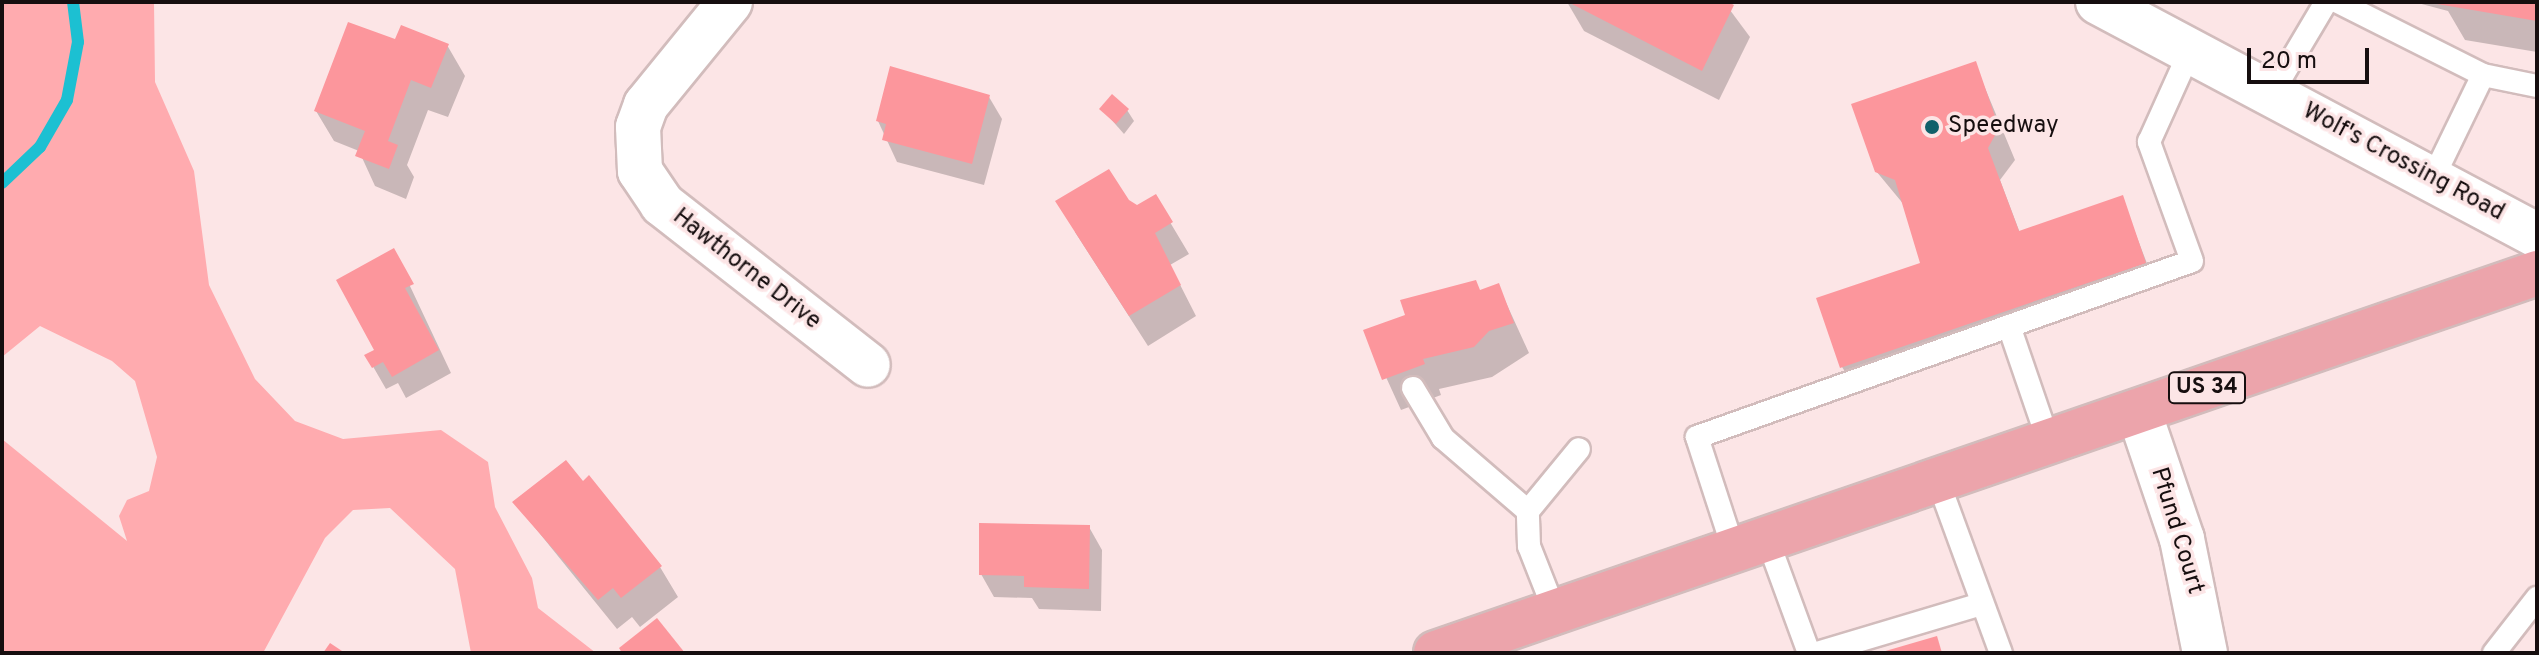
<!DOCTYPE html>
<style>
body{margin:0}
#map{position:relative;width:2539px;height:655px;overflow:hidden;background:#fce5e6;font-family:Overpass,sans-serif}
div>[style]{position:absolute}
.green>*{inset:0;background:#ffabaf}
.shadow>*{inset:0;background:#0003}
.stream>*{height:12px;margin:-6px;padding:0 6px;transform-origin:6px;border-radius:6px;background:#1cc0d2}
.building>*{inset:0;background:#fc969c}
.roads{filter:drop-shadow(2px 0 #d2bcbc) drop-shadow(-2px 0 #d2bcbc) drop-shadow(0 2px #d2bcbc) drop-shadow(0 -2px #d2bcbc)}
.lane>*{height:22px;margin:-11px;padding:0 11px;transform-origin:11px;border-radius:11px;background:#fff}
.street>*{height:44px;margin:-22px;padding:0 22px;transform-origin:22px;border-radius:22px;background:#fff}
.secondary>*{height:44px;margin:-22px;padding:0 22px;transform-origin:22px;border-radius:22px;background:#fff}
.primary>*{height:44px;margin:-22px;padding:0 22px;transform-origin:22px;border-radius:22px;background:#eca4ab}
.dots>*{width:22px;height:22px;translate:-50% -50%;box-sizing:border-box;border:4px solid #fce5e6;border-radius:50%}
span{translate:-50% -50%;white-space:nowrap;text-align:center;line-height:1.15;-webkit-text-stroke:7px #fce5e6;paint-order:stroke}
.shield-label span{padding:2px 6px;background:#fce5e6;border:2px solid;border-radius:6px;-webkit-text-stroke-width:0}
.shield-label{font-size:22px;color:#160e0f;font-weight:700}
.poi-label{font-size:24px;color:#160e0f}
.left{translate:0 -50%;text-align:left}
.street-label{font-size:24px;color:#160e0f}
.frame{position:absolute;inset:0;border:4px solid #160e0f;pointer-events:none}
.scale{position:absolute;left:2247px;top:48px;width:122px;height:36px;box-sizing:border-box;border:4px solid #160e0f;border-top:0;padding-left:10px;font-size:24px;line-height:28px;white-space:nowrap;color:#160e0f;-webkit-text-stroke:6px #fce5e6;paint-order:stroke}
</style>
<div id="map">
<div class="green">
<i style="clip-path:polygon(2px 2px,154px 2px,155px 82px,194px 171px,209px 285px,255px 379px,295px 421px,343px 439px,441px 430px,488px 462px,495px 507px,532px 578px,538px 608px,596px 653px,471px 653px,455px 569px,390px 508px,353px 510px,325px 538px,263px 653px,2px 653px,2px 439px,127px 541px,119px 516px,127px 500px,149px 491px,157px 457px,135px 381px,112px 361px,40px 326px,2px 357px)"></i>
</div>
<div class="shadow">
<i style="clip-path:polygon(1567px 2px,1724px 2px,1750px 37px,1719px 100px,1584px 31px)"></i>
<i style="clip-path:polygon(2537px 2px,2537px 52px,2465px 40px,2448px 11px,2414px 2px)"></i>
<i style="clip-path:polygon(396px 41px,447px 45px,465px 76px,448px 117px,428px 110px,407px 165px,414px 177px,406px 199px,375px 186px,359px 151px,334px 141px,316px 111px)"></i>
<i style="clip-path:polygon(1975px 64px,2015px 160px,2000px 180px,2020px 233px,2122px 198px,2151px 274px,1849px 378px,1842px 367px,1923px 264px,1905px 206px,1876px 171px)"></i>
<i style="clip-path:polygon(989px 97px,1002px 119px,984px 185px,897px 162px,878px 121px)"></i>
<i style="clip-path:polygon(1102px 109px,1127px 110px,1134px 121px,1124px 134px)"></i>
<i style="clip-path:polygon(1155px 197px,1189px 254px,1170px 265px,1196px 316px,1148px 346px,1075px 232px,1127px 202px,1137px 208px)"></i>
<i style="clip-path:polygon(393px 250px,451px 373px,406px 398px,398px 383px,386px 389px,367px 356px,377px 351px)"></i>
<i style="clip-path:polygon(1498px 285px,1529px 353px,1492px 377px,1439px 389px,1441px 395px,1401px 410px,1365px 331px)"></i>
<i style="clip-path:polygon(515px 503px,660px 567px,678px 597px,640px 627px,632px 617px,617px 629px)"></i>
<i style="clip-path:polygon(1089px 527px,1102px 550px,1101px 611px,1039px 609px,1032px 598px,994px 597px,981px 574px)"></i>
</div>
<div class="stream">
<i style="left:2px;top:183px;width:52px;rotate:-43.5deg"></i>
<i style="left:40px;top:147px;width:54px;rotate:-60.1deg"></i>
<i style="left:67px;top:100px;width:59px;rotate:-79.3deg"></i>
<i style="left:78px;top:42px;width:40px;rotate:-97.1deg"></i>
</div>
<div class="building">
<i style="clip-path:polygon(1568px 2px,1728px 2px,1734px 5px,1702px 71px)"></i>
<i style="clip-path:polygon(2437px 2px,2537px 2px,2537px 21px,2437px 4px)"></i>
<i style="clip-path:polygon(348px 22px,395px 39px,401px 25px,449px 44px,431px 88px,411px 80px,388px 141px,398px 145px,389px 169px,355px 156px,365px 131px,314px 111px)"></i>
<i style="clip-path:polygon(1976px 61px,1999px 128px,1988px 148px,2019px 231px,2123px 195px,2146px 263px,1840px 368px,1816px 298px,1920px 263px,1895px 180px,1875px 172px,1851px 104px)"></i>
<i style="clip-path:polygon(890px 66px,990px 95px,972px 164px,882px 140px,886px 124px,876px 121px)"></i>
<i style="clip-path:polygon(1112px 94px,1129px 109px,1116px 124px,1099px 109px)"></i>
<i style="clip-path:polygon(1109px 169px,1129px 200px,1137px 205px,1156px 194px,1173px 222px,1155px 233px,1181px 285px,1129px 316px,1055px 201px)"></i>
<i style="clip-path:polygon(394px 248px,414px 284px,405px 288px,439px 350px,392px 377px,383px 362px,372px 368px,364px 355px,374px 350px,336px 280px)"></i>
<i style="clip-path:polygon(1476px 280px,1480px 290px,1499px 283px,1514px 323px,1489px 331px,1474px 347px,1423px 359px,1425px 364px,1382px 380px,1363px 330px,1405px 315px,1400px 300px)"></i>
<i style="clip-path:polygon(566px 460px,583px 481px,589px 475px,662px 566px,621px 598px,613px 588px,598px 600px,512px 502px)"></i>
<i style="clip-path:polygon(979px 523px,1090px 525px,1089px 589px,1024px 587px,1024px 576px,979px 575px)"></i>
<i style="clip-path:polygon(657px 618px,685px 653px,622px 653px,619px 648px)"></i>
<i style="clip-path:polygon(1937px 636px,1942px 653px,1882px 653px,1882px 652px)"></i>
<i style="clip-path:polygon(330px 643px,345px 653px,323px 653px)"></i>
</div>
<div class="roads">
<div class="lane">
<i style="left:2338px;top:2px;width:162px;rotate:26.7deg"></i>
<i style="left:2483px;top:75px;width:55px;rotate:11.5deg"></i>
<i style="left:2272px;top:93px;width:106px;rotate:-59.3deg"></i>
<i style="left:2433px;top:178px;width:114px;rotate:-64.1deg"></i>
<i style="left:2009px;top:326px;width:124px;rotate:71.1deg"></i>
<i style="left:1413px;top:388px;width:58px;rotate:59deg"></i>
<i style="left:1443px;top:438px;width:112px;rotate:40.7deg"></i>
<i style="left:1938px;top:481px;width:183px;rotate:69.9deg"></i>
<i style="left:1768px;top:541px;width:119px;rotate:69.9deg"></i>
<i style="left:1735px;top:554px;width:123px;rotate:-108deg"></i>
<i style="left:1697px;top:437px;width:525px;rotate:-19.57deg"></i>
<i style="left:2192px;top:261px;width:127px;rotate:-109.9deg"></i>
<i style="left:2149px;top:142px;width:102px;rotate:-65.7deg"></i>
<i style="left:1555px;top:612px;width:71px;rotate:-111.5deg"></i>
<i style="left:1529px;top:546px;width:35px;rotate:-92deg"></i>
<i style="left:1528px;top:511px;width:80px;rotate:-50.6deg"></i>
<i style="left:1817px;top:653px;width:171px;rotate:-16.6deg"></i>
<i style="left:2494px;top:653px;width:70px;rotate:-52deg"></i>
</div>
<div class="street">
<i style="left:730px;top:2px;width:133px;rotate:129.2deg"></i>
<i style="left:646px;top:105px;width:23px;rotate:110deg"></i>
<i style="left:638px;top:127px;width:44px;rotate:87.4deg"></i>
<i style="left:640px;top:171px;width:40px;rotate:56deg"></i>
<i style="left:662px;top:204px;width:261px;rotate:38deg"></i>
<i style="left:2139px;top:412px;width:134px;rotate:71.3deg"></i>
<i style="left:2182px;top:539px;width:116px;rotate:78.6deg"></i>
</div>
<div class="secondary">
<i style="left:2098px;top:2px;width:497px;rotate:28deg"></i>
</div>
<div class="primary">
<i style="left:1436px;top:653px;width:1165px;rotate:-19.04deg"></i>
</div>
</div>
<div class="dots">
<i style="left:1932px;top:127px;background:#11606a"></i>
</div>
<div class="shield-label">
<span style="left:2207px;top:388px">US 34</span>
</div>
<div class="poi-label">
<span class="left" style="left:1948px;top:127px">Speedway</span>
</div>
<div class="street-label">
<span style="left:2403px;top:163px;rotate:28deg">Wolf's Crossing Road</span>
<span style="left:746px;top:270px;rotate:38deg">Hawthorne Drive</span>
<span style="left:2176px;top:531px;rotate:73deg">Pfund Court</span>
</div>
<div class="frame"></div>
<div class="scale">20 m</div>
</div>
